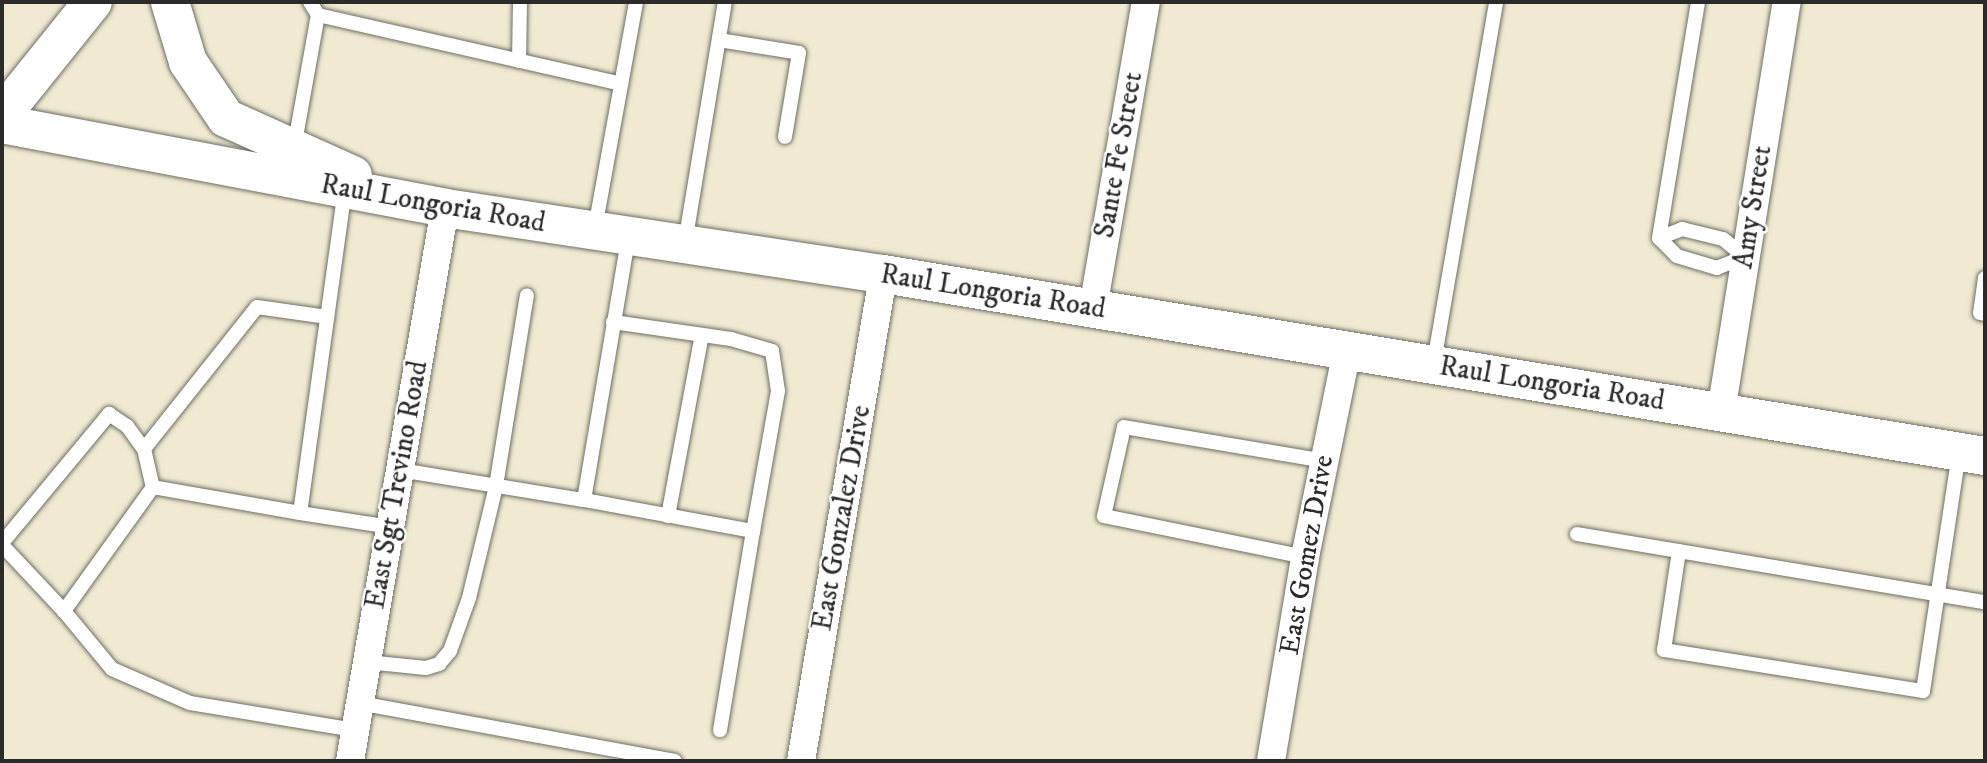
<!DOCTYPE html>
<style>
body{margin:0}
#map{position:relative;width:1987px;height:763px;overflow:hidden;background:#efead1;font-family:"IM FELL DW Pica",serif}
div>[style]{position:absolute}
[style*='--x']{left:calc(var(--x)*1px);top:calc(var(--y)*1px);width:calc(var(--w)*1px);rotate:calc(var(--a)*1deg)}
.roads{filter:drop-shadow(0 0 2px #706e65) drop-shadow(0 0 2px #706e65)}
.service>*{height:14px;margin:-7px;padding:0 7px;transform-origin:7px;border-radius:7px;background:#fff}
.minor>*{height:28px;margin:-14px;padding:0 14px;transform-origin:14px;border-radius:14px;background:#fff}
.secondary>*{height:38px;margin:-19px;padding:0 19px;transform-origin:19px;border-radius:19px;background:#fff}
span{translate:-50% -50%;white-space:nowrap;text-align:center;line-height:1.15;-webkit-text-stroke:5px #fff;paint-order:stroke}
.street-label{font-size:28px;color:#2b2b2b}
.frame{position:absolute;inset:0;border:4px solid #2b2b2b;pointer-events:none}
</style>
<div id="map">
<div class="roads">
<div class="service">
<div style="--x:310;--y:2;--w:15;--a:58"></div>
<div style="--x:719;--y:40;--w:81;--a:9.2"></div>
<div style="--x:799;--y:53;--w:85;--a:99.5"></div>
<div style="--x:519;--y:61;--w:59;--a:-89"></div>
<div style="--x:294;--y:148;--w:135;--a:-79.8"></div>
<div style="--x:318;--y:15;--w:311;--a:12.8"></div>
<div style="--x:345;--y:189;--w:327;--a:97.9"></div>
<div style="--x:300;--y:513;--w:91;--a:8.8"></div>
<div style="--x:595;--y:228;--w:230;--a:-79.7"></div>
<div style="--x:1682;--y:229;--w:42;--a:13.7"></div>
<div style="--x:1723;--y:239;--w:28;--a:39"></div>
<div style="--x:1745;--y:257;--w:30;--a:159"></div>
<div style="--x:1717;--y:268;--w:42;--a:-163.3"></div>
<div style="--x:1677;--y:256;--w:25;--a:-135"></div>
<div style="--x:1659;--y:238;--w:25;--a:-21"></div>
<div style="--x:1659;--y:238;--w:239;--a:-80.6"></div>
<div style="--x:685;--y:243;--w:244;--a:-80.6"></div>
<div style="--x:1985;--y:278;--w:35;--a:98"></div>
<div style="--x:1980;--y:313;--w:5;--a:11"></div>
<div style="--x:613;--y:322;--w:119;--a:8.2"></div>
<div style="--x:731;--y:339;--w:43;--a:16.3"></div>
<div style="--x:772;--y:351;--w:40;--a:81.5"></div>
<div style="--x:778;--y:391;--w:142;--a:100.1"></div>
<div style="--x:1434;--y:362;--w:365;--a:-80.2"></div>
<div style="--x:144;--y:449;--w:181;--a:-51.5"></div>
<div style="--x:257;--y:307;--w:71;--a:8.1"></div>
<div style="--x:400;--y:470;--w:186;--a:9.3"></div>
<div style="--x:584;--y:500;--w:265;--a:-80.4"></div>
<div style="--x:584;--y:500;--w:172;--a:10.4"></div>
<div style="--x:753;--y:531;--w:202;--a:99.4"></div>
<div style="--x:300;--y:513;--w:149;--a:-170"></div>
<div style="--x:153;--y:487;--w:153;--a:125.7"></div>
<div style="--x:64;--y:611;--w:75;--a:50.4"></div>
<div style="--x:112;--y:669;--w:85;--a:23.6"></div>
<div style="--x:190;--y:703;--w:167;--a:9.3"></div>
<div style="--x:668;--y:516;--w:184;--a:-79.4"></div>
<div style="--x:1577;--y:534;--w:414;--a:9.5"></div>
<div style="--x:2;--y:543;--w:168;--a:-50.3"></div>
<div style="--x:109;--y:414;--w:22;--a:34"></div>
<div style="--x:127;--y:426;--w:29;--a:54"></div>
<div style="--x:144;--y:449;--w:39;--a:77"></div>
<div style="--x:2;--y:545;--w:91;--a:46.8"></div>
<div style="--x:1679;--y:551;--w:100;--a:98.6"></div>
<div style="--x:1664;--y:650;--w:262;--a:9"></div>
<div style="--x:1923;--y:691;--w:241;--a:-81.4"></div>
<div style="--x:1305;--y:557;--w:205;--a:-168.5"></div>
<div style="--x:1104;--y:516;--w:91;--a:-77.3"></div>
<div style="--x:1124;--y:427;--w:203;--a:9.6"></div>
<div style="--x:367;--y:662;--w:59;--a:5.8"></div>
<div style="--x:426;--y:668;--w:14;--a:-17"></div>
<div style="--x:439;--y:664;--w:17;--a:-50"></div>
<div style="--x:450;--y:651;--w:56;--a:-70.3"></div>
<div style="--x:469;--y:598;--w:115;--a:-76.4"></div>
<div style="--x:496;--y:486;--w:193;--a:-80.8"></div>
<div style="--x:359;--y:703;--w:321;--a:10.4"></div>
</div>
<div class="minor">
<div style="--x:1093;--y:308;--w:311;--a:-80.2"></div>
<div style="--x:1721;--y:412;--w:415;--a:-80.9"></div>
<div style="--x:350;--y:761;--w:561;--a:-80.25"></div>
<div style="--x:801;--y:761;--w:494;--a:-80.4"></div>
<div style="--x:1271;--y:761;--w:207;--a:-80.5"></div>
<div style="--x:1305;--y:557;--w:211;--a:-78.5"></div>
</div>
<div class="secondary">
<div style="--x:170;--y:2;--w:63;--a:73.3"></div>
<div style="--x:188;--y:62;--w:68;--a:55.8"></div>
<div style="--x:226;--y:118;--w:139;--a:24.2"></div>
<div style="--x:2;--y:115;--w:145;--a:-51.2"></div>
<div style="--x:2;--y:124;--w:451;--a:10.7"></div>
<div style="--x:445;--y:208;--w:443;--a:8.6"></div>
<div style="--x:883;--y:274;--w:1117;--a:9.38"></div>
</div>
</div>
<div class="street-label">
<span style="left:1119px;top:155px;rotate:-80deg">Sante Fe Street</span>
<span style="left:433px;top:204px;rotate:10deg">Raul Longoria Road</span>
<span style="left:1753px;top:207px;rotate:-81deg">Amy Street</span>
<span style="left:993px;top:292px;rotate:9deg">Raul Longoria Road</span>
<span style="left:1552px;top:384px;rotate:9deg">Raul Longoria Road</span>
<span style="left:397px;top:485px;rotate:-80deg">East Sgt Trevino Road</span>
<span style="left:842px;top:518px;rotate:-80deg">East Gonzalez Drive</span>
<span style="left:1307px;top:555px;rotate:-80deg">East Gomez Drive</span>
</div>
<div class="frame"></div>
</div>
